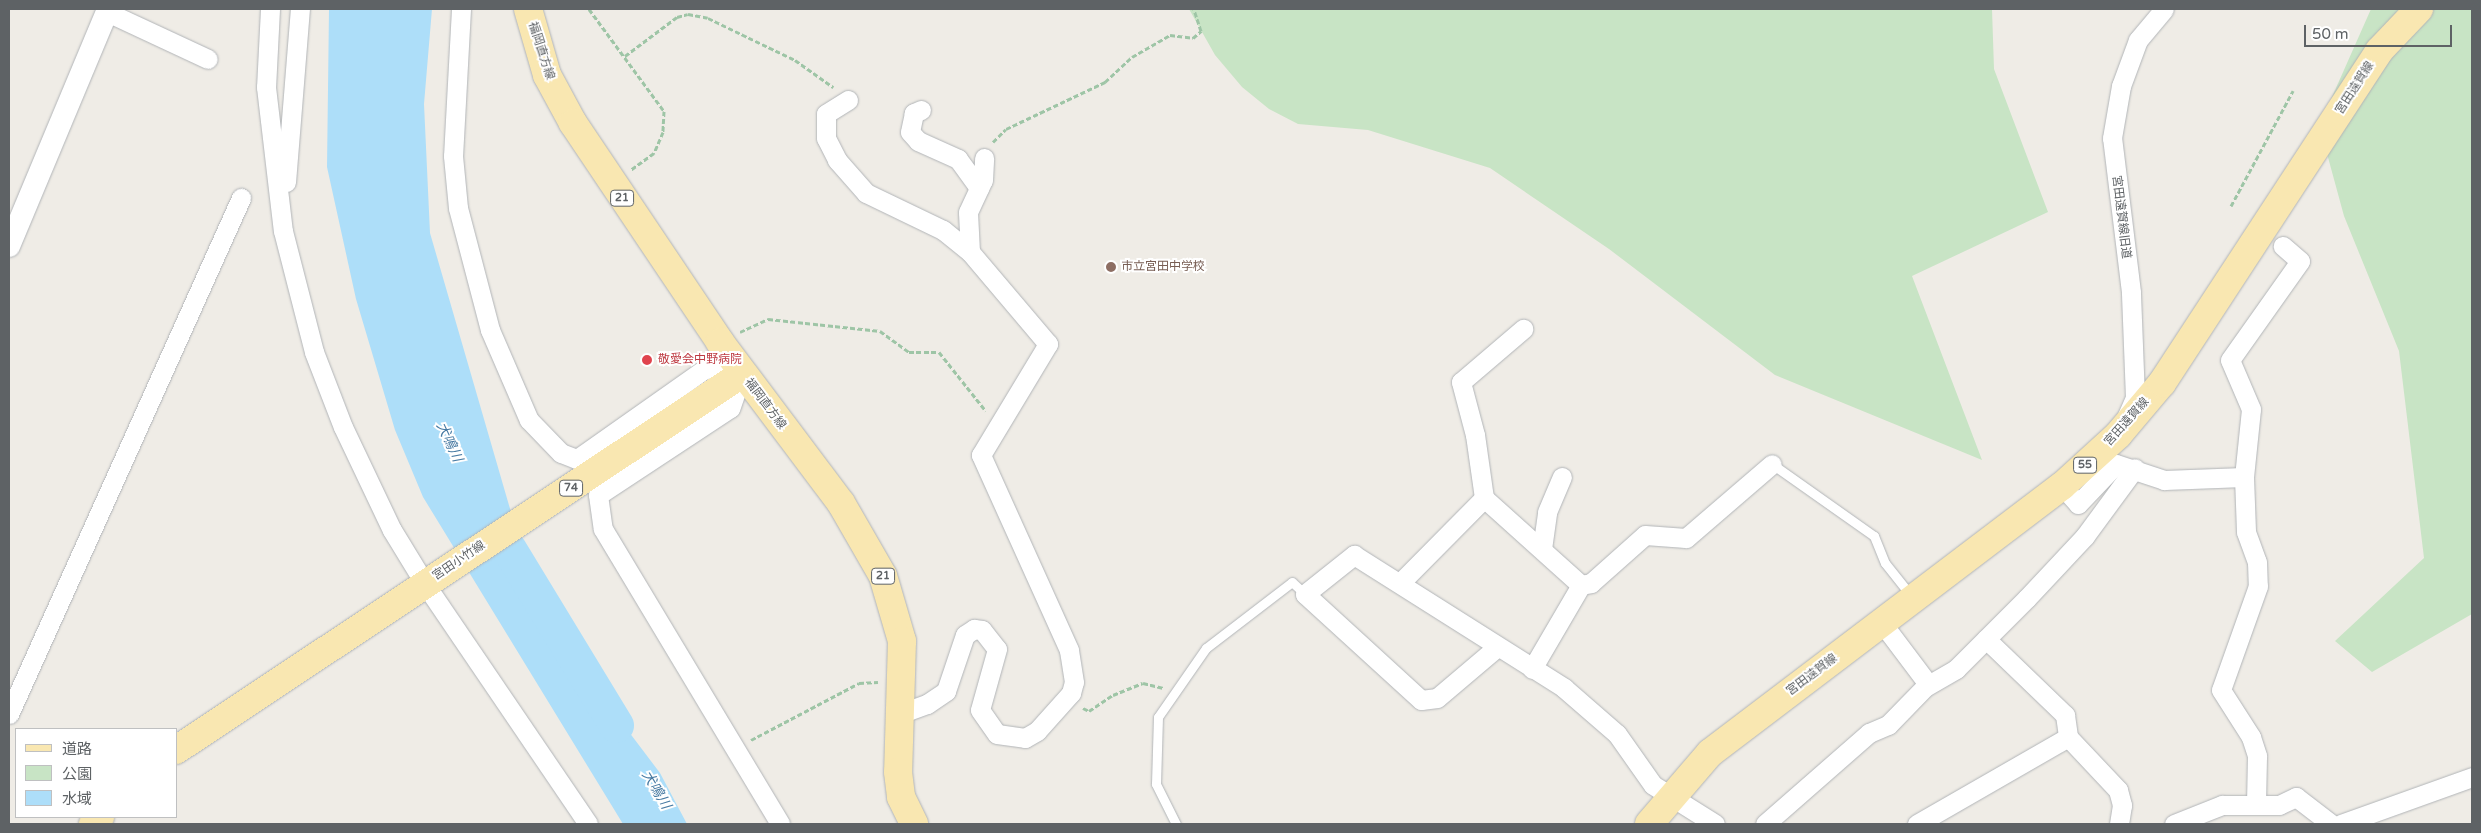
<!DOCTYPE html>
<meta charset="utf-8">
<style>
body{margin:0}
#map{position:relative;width:2481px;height:833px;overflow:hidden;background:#efece6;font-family:"Varela Round","Noto Sans JP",sans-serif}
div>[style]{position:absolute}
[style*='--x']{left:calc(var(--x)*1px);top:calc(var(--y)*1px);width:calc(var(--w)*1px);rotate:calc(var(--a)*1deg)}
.green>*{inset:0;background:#c8e4c5}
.water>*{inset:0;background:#addef9}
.river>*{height:35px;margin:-17.5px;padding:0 17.5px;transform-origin:17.5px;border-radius:17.5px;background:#addef9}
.path>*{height:3px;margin-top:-1.5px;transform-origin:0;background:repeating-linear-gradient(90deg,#9ec5a6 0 5px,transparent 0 7.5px)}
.roads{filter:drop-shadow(0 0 1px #b1b4b7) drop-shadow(0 0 1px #b1b4b7)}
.service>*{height:9px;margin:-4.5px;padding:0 4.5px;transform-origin:4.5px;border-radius:4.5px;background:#fff}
.minor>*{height:19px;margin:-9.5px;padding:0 9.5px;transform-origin:9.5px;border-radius:9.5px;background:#fff}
.tertiary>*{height:22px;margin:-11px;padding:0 11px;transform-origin:11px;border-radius:11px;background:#fff}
.primary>*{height:28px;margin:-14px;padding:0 14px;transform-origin:14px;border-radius:14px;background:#f9e7b1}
.dots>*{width:14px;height:14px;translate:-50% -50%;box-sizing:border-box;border:2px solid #fff;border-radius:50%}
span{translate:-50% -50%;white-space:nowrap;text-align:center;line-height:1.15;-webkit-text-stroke:4px #fff;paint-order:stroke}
.shield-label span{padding:1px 4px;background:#fff;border:1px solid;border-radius:4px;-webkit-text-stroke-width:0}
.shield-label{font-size:11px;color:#5e6265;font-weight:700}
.street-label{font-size:12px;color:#5e6265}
.education-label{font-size:12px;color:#785e54}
.left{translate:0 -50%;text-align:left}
.health-label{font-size:12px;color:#be3a42}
.water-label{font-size:14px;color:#477aa2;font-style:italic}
.frame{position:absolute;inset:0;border:10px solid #5e6265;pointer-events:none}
.legend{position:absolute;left:15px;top:728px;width:162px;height:90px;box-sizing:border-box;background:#fff;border:1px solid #bfc0c1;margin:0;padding:6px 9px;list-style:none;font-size:15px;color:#5e6265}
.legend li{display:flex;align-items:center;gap:10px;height:25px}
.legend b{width:25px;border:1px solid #bfc0c1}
.scale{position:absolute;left:2304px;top:25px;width:148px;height:22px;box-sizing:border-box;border:2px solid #5e6265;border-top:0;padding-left:6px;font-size:15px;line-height:18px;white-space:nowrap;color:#5e6265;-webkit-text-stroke:4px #fff;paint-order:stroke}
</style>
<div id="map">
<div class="green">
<div style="clip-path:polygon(1189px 9px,1992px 9px,1994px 69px,2048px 212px,1912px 276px,1982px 460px,1775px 375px,1609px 249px,1490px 168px,1368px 130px,1298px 124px,1269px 109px,1242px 87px,1215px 55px)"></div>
<div style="clip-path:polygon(2371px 9px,2472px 9px,2472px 614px,2372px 672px,2335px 641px,2424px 558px,2399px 351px,2344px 216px,2326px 150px,2324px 115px)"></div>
</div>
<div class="water">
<div style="clip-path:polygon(329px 9px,432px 9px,424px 104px,430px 233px,522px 550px,545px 621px,660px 773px,687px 824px,623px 824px,423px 497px,395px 430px,356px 299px,327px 167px)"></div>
</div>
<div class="river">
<div style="--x:509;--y:549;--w:206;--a:58.7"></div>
</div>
<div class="path">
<div style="--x:589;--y:9;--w:127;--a:53.7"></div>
<div style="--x:664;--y:111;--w:21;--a:93"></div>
<div style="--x:663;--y:132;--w:23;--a:113"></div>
<div style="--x:654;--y:153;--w:29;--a:144"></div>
<div style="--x:625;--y:56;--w:65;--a:-36.9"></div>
<div style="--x:677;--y:17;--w:11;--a:-15"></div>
<div style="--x:688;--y:14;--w:20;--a:11"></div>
<div style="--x:708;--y:18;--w:97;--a:25.8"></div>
<div style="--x:795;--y:60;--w:47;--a:35.4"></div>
<div style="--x:993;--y:142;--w:18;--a:-45"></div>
<div style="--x:1006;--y:129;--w:110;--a:-25.4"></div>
<div style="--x:1105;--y:82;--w:37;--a:-43"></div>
<div style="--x:1132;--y:57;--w:44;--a:-30.1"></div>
<div style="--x:1170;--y:35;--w:23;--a:7"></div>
<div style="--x:1193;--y:38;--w:11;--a:-41"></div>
<div style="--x:1201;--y:31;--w:23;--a:-108"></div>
<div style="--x:2231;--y:206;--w:131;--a:-61.7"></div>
<div style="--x:740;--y:332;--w:31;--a:-25"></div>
<div style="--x:768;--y:319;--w:113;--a:6.1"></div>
<div style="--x:880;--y:331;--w:36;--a:36"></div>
<div style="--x:909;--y:352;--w:30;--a:0"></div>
<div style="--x:939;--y:352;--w:75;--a:51.5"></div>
<div style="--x:1083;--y:708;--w:7;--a:27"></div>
<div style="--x:1089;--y:711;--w:29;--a:-34"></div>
<div style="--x:1113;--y:695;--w:32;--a:-22"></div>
<div style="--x:1143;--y:683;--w:21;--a:14"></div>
<div style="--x:751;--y:740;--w:122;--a:-27.8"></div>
<div style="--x:859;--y:683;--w:19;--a:-3"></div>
</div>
<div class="roads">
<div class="service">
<div style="--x:1772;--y:464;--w:125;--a:35.2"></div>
<div style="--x:1874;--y:536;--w:29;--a:68"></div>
<div style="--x:1885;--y:563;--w:43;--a:51.5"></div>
<div style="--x:1176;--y:824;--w:45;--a:-116.6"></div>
<div style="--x:1156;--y:784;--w:67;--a:-88.3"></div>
<div style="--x:1158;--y:717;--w:84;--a:-55.2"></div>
<div style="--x:1206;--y:648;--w:108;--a:-37.5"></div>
<div style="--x:1292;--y:582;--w:18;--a:43"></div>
</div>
<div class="minor">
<div style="--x:270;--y:9;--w:78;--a:92.9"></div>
<div style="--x:266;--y:87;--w:145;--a:83.3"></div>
<div style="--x:283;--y:231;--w:125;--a:75.6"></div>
<div style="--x:314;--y:352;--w:80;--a:68.9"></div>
<div style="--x:343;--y:427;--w:114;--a:64.6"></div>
<div style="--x:392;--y:530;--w:63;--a:58.6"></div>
<div style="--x:425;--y:584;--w:290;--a:55.8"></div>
<div style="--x:461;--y:9;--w:147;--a:93.1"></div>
<div style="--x:453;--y:156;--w:52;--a:84.5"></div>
<div style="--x:458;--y:208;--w:126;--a:75.3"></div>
<div style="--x:490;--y:330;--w:98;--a:66.6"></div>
<div style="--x:529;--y:420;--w:46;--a:45.9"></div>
<div style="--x:561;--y:453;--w:17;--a:21"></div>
<div style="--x:577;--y:459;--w:158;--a:-35.2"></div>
<div style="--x:706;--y:368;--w:36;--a:9"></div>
<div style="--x:742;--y:374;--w:36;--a:109"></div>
<div style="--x:730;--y:408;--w:158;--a:146.6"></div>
<div style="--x:598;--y:495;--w:34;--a:82"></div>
<div style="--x:603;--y:529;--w:344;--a:59"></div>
<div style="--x:107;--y:12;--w:111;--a:25"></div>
<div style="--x:848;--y:100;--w:26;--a:148"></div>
<div style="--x:826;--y:114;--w:24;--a:90"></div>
<div style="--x:826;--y:138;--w:25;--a:63"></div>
<div style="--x:837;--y:160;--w:44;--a:48.7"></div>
<div style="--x:866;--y:193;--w:85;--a:25.7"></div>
<div style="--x:943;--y:230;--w:35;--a:39"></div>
<div style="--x:921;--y:110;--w:8;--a:157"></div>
<div style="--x:914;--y:113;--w:19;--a:102"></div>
<div style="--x:910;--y:132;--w:12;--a:48"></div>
<div style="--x:918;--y:141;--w:44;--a:24.2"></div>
<div style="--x:958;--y:159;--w:36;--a:54"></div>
<div style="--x:286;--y:182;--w:174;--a:-85.4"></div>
<div style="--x:2126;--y:418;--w:22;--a:-66"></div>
<div style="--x:2135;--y:398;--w:106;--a:-92.2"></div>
<div style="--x:2131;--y:292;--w:155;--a:-97"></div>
<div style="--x:2112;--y:138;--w:53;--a:-80.2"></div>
<div style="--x:2121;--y:86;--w:49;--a:-69.7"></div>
<div style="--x:2138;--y:40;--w:40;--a:-50"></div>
<div style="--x:2244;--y:477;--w:68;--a:-84.1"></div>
<div style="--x:2251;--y:409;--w:53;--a:-113.2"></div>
<div style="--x:2230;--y:360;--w:121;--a:-54.7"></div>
<div style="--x:2300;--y:261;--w:23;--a:-139"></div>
<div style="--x:2062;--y:486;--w:24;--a:48"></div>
<div style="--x:2078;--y:504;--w:55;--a:-46.5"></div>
<div style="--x:2116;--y:464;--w:51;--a:18.4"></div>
<div style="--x:2164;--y:480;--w:80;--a:-2.1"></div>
<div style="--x:2244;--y:477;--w:55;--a:87.9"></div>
<div style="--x:2246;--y:532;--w:32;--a:70"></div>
<div style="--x:2257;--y:562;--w:24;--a:88"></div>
<div style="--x:2258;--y:586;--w:110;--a:109.6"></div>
<div style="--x:2221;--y:690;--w:56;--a:57.4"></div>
<div style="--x:2251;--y:737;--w:20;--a:72"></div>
<div style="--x:2257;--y:756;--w:46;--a:91.2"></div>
<div style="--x:1484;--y:498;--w:64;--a:-98.1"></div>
<div style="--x:1475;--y:435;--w:55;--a:-104.8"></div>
<div style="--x:1461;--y:382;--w:82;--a:-40.5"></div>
<div style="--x:1542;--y:549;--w:37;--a:-82"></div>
<div style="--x:1547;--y:512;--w:38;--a:-67"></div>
<div style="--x:1400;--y:583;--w:120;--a:-45.3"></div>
<div style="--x:1484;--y:498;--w:130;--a:41.9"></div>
<div style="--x:1581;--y:585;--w:97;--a:120.3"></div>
<div style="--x:1581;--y:585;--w:10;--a:-11"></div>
<div style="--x:1591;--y:583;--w:72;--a:-41.6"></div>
<div style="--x:1645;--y:535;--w:41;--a:4.2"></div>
<div style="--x:1686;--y:538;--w:113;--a:-40.7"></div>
<div style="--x:1986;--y:639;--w:110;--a:43.9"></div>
<div style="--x:2065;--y:715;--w:22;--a:82"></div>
<div style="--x:1496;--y:648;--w:77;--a:139.7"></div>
<div style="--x:1437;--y:698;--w:16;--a:173"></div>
<div style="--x:1421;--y:700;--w:157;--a:-137.6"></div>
<div style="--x:1305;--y:594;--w:63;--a:-38.5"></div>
<div style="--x:1354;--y:555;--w:249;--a:32.3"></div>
<div style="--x:1564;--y:688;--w:70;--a:41"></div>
<div style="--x:1617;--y:734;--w:62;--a:54.8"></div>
<div style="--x:1653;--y:785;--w:73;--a:32.2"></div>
<div style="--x:1925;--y:687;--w:36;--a:-30"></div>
<div style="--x:1956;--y:669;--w:100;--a:-45"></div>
<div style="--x:2027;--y:598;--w:85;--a:-46.9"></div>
<div style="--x:2085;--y:536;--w:84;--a:-53.7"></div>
<div style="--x:902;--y:713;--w:27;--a:-20"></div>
<div style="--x:927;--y:704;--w:23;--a:-34"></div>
<div style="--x:946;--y:691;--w:59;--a:-71.3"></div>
<div style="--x:965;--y:635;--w:11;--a:-34"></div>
<div style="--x:974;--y:629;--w:8;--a:7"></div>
<div style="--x:982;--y:630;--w:24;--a:52"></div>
<div style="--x:997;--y:649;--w:63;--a:105.6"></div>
<div style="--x:980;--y:710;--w:29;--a:55"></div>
<div style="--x:997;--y:734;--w:28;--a:8"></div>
<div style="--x:1025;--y:738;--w:14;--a:-30"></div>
<div style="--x:1037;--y:731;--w:51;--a:-48.2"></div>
<div style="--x:1071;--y:693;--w:11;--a:-75"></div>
<div style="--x:1074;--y:682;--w:32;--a:-99"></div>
<div style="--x:1069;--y:650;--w:214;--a:-114.3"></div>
<div style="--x:981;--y:455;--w:130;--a:-58.9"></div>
<div style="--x:1048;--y:344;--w:121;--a:-130.3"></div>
<div style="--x:970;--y:252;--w:40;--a:-92.9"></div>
<div style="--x:968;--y:212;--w:35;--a:-65"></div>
<div style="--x:983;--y:180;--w:22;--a:-87"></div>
<div style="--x:9;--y:714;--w:566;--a:-65.79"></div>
<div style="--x:1765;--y:824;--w:138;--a:-41.2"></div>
<div style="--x:1869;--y:733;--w:21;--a:-23"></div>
<div style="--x:1888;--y:725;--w:57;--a:-45.7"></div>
<div style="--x:1928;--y:684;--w:76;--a:-127"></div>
<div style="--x:1917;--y:824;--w:174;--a:-29.9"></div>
<div style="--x:2068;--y:737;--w:73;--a:46.7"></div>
<div style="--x:2118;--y:790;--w:16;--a:75"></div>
<div style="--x:2122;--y:805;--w:19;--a:99"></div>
<div style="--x:2174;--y:824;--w:52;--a:-21.6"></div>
<div style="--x:2222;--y:805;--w:57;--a:0"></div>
<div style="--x:2279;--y:805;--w:19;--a:-25"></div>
<div style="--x:2296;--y:797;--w:44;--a:37.6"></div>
<div style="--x:2341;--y:824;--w:139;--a:-19.7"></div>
</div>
<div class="tertiary">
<div style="--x:9;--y:246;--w:257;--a:-67.3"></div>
</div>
<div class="primary">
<div style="--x:528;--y:9;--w:69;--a:73.9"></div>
<div style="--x:547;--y:75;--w:55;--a:61.6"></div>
<div style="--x:573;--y:123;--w:264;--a:56.1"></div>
<div style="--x:720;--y:342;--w:201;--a:53.1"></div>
<div style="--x:841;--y:503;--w:84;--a:60.1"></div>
<div style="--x:883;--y:576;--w:68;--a:73.7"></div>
<div style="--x:902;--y:641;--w:131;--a:91.7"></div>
<div style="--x:898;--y:772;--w:25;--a:83"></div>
<div style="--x:901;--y:797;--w:30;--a:64"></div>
<div style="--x:176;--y:750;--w:680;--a:-33.6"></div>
<div style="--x:93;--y:824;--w:10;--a:-45"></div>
<div style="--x:1649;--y:824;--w:94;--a:-49.3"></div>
<div style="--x:1710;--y:753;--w:442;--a:-37.2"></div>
<div style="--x:2062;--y:486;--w:76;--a:-42.3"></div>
<div style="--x:2118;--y:435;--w:68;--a:-49.8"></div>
<div style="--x:2162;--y:383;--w:397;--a:-56.8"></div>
<div style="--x:2379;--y:51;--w:58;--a:-46.4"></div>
</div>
</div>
<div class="dots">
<div style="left:1111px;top:267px;background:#8d6e63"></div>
<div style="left:647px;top:360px;background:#e0444e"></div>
</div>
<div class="shield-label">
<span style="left:622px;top:198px">21</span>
<span style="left:2085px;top:465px">55</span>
<span style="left:571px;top:488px">74</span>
<span style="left:883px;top:576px">21</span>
</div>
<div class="street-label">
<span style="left:541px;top:51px;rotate:72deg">福岡直方線</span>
<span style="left:2355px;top:88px;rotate:-57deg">宮田遠賀線</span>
<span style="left:2121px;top:217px;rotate:83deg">宮田遠賀線旧道</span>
<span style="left:765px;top:404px;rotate:53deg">福岡直方線</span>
<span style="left:2127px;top:422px;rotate:-48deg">宮田遠賀線</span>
<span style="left:459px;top:561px;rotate:-34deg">宮田小竹線</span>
<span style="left:1812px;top:675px;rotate:-37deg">宮田遠賀線</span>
</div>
<div class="education-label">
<span class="left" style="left:1121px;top:267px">市立宮田中学校</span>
</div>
<div class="health-label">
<span class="left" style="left:658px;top:360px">敬愛会中野病院</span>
</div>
<div class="water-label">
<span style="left:449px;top:442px;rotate:65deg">犬鳴川</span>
<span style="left:656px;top:790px;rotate:59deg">犬鳴川</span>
</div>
<div class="frame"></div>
<ul class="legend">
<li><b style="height:6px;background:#f9e7b1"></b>道路</li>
<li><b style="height:14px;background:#c8e4c5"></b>公園</li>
<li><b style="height:14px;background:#addef9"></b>水域</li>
</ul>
<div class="scale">50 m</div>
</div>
